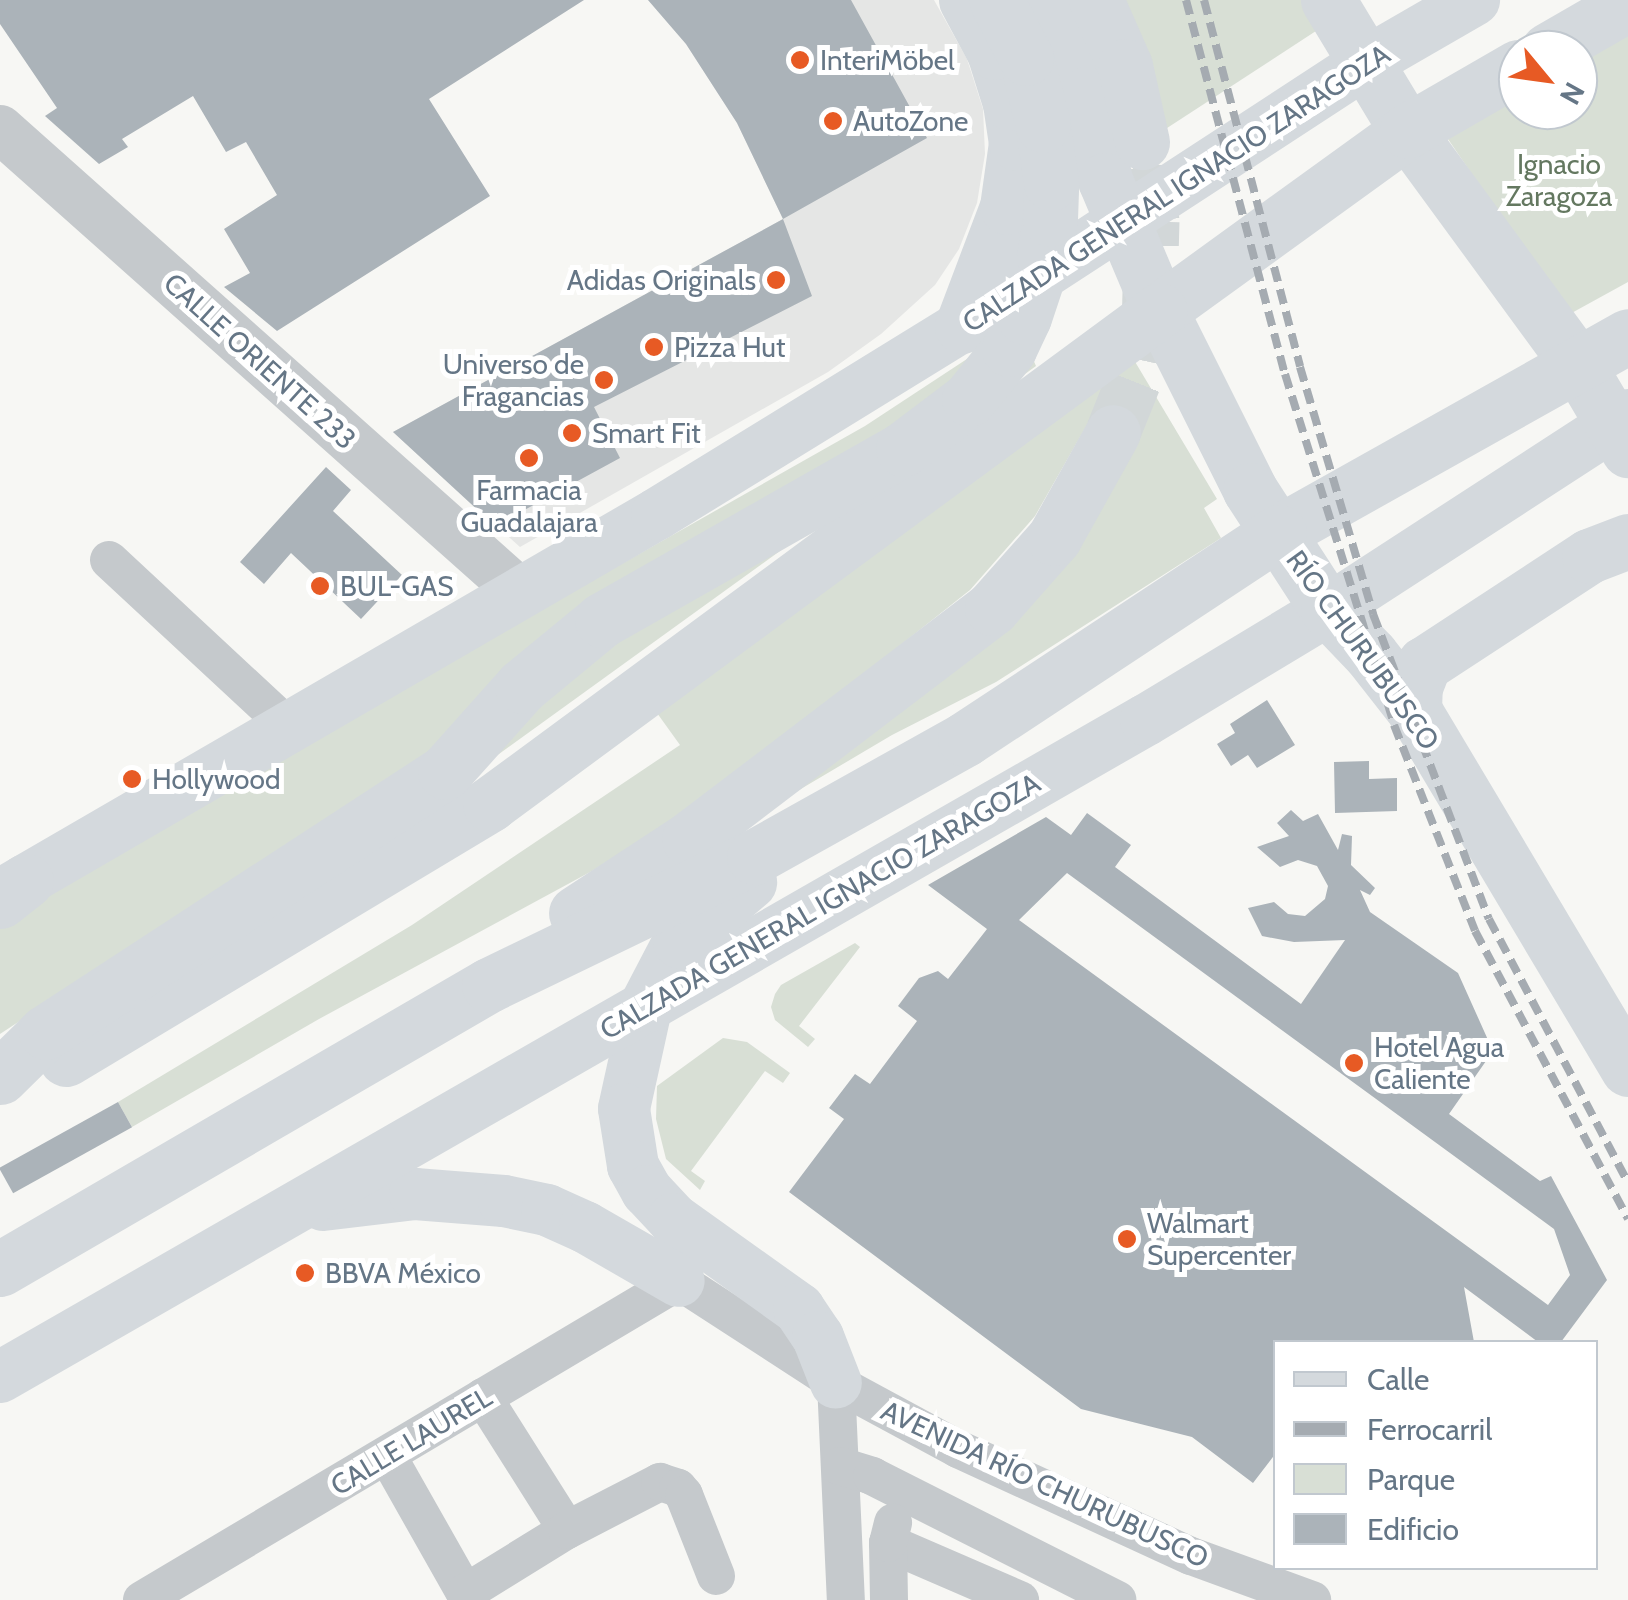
<!DOCTYPE html>
<meta charset="utf-8">
<style>
body{margin:0}
#map{position:relative;width:1628px;height:1600px;overflow:hidden;background:#f7f7f4;font-family:Cabin,sans-serif}
div>[style]{position:absolute}
[style*='--x']{left:calc(var(--x)*1px);top:calc(var(--y)*1px);width:calc(var(--w)*1px);rotate:calc(var(--a)*1deg)}
.built>*{inset:0;background:#e5e6e5}
.green>*{inset:0;background:#d8dfd5}
.building>*{inset:0;background:#abb3b9;transform-origin:0 0}
.motorway-tunnel>*{height:55px;margin-top:-27.5px;transform-origin:0;background:repeating-linear-gradient(90deg,#d2d7d8 0 55px,transparent 0 83px)}
.minor>*{height:38px;margin:-19px;padding:0 19px;transform-origin:19px;border-radius:19px;background:#c5c9cc}
.tertiary>*{height:48px;margin:-24px;padding:0 24px;transform-origin:24px;border-radius:24px;background:#c5c9cc}
.secondary>*{height:52px;margin:-26px;padding:0 26px;transform-origin:26px;border-radius:26px;background:#d4d9dd}
.primary>*{height:55px;margin:-27.5px;padding:0 27.5px;transform-origin:27.5px;border-radius:27.5px;background:#d4d9dd}
.motorway>*{height:55px;margin:-27.5px;padding:0 27.5px;transform-origin:27.5px;border-radius:27.5px;background:#d4d9dd}
.rail>*{height:8px;margin-top:-4px;transform-origin:0;background:repeating-linear-gradient(90deg,#a5abb1 0 15px,transparent 0 23px)}
.dots>*{width:28px;height:28px;translate:-50% -50%;box-sizing:border-box;border:5px solid #fff;border-radius:50%}
span{translate:-50% -50%;white-space:nowrap;text-align:center;line-height:1.15;-webkit-text-stroke:10px #fff;paint-order:stroke}
.poi-label{font-size:28px;color:#657686}
.left{translate:0 -50%;text-align:left}
.right{translate:-100% -50%;text-align:right}
.park-label{font-size:28px;color:#647860}
.street-label{font-size:28px;color:#657686}
.legend{position:absolute;left:1273px;top:1340px;width:325px;height:230px;box-sizing:border-box;background:#fff;border:2px solid #c1c8cf;margin:0;padding:12px 18px;list-style:none;font-size:30px;color:#657686}
.legend li{display:flex;align-items:center;gap:20px;height:50px}
.legend b{width:50px;border:2px solid #c1c8cf}
.north{position:absolute;left:1498px;top:30px;width:100px;height:100px;box-sizing:border-box;background:#fff;border:2px solid #c1c8cf;border-radius:50%;rotate:119deg;font-size:28px;font-weight:700;line-height:40px;text-align:center;color:#657686}
.north::after{content:'';display:block;margin:auto;width:35px;height:45px;background:#e75a24;clip-path:polygon(50% 0,100% 100%,50% 72%,0 100%)}
</style>
<div id="map">
<div class="built">
<div style="clip-path:polygon(648px 0,934px 0,967px 59px,983px 109px,985px 154px,977px 203px,959px 249px,935px 285px,881px 334px,828px 372px,520px 547px,393px 432px,783px 219px,737px 123px,686px 44px)"></div>
</div>
<div class="green">
<div style="clip-path:polygon(1123px 0,1302px 0,1319px 29px,1164px 130px)"></div>
<div style="clip-path:polygon(1628px 29px,1628px 282px,1568px 315px,1448px 139px,1518px 97px,1518px 110px,1578px 110px,1578px 60px)"></div>
<div style="clip-path:polygon(1029px 350px,1036px 366px,470px 775px,451px 738px,0 1034px,0 916px,865px 426px,973px 355px)"></div>
<div style="clip-path:polygon(1134px 360px,1217px 499px,1204px 508px,1221px 538px,996px 682px,892px 735px,794px 793px,1133px 438px,1148px 393px,1084px 430px,1035px 516px,970px 590px,711px 795px,592px 871px,319px 1019px,132px 1127px,118px 1102px,412px 925px,680px 745px,657px 713px)"></div>
<div style="clip-path:polygon(855px 943px,860px 947px,799px 1026px,815px 1039px,808px 1047px,775px 1020px,771px 1007px,775px 994px,781px 985px)"></div>
<div style="clip-path:polygon(723px 1038px,747px 1042px,790px 1073px,783px 1083px,765px 1071px,691px 1171px,705px 1181px,700px 1190px,666px 1159px,656px 1119px,657px 1086px)"></div>
</div>
<div class="building">
<div style="clip-path:polygon(0 0,584px 0,429px 99px,490px 196px,277px 331px,224px 287px,250px 273px,224px 229px,277px 195px,246px 142px,226px 152px,193px 96px,122px 139px,128px 147px,99px 164px,45px 116px,57px 108px,0 24px)"></div>
<div style="clip-path:polygon(648px 0,851px 0,927px 138px,783px 219px,737px 123px,686px 44px)"></div>
<div style="clip-path:polygon(783px 219px,812px 296px,594px 407px,620px 458px,495px 526px,393px 432px)"></div>
<div style="clip-path:polygon(326px 467px,351px 490px,333px 511px,402px 575px,361px 619px,291px 553px,264px 584px,240px 562px)"></div>
<div style="clip-path:polygon(1267px 700px,1295px 745px,1257px 768px,1248px 755px,1231px 766px,1217px 744px,1235px 733px,1230px 724px)"></div>
<div style="clip-path:polygon(1369px 761px,1369px 779px,1397px 778px,1397px 811px,1335px 813px,1334px 762px)"></div>
<div style="clip-path:polygon(evenodd,1291px 810px,1303px 821px,1318px 814px,1338px 850px,1342px 834px,1352px 836px,1351px 865px,1375px 888px,1370px 895px,1360px 890px,1370px 912px,1458px 973px,1493px 1051px,1449px 1114px,1540px 1181px,1551px 1176px,1607px 1280px,1561px 1342px,1538px 1342px,1464px 1287px,1474px 1342px,1276px 1342px,1276px 1453px,1253px 1483px,1192px 1437px,1081px 1409px,789px 1192px,844px 1119px,829px 1108px,855px 1074px,870px 1084px,917px 1021px,898px 1006px,919px 978px,938px 971px,948px 979px,987px 929px,928px 885px,1046px 817px,1071px 835px,1087px 813px,1131px 845px,1115px 867px,1301px 1004px,1345px 940px,1294px 942px,1262px 936px,1248px 908px,1274px 902px,1288px 914px,1305px 916px,1325px 899px,1328px 886px,1317px 866px,1298px 860px,1280px 867px,1257px 847px,1289px 836px,1277px 823px,1291px 810px,1067px 873px,1554px 1229px,1570px 1275px,1548px 1305px,1019px 920px,1067px 873px)"></div>
<div style="left:118px;top:1102px;width:29px;height:136px;rotate:61deg"></div>
</div>
<div class="motorway-tunnel">
<div style="--x:1113;--y:432;--w:78;--a:-68.1"></div>
<div style="--x:1142;--y:360;--w:33;--a:-78"></div>
<div style="--x:1149;--y:328;--w:107;--a:-88.4"></div>
<div style="--x:1152;--y:221;--w:80;--a:-97.2"></div>
</div>
<div class="minor">
<div style="--x:109;--y:560;--w:246;--a:42.9"></div>
<div style="--x:836;--y:1383;--w:217;--a:87.4"></div>
<div style="--x:483;--y:1397;--w:157;--a:57.7"></div>
<div style="--x:387;--y:1455;--w:167;--a:60.5"></div>
<div style="--x:840;--y:1466;--w:34;--a:17"></div>
<div style="--x:872;--y:1476;--w:275;--a:26.8"></div>
<div style="--x:888;--y:1543;--w:144;--a:23.4"></div>
<div style="--x:465;--y:1593;--w:120;--a:-31.7"></div>
<div style="--x:567;--y:1530;--w:105;--a:-27.3"></div>
<div style="--x:660;--y:1482;--w:19;--a:18"></div>
<div style="--x:678;--y:1488;--w:9;--a:49"></div>
<div style="--x:684;--y:1495;--w:87;--a:68.4"></div>
<div style="--x:142;--y:1600;--w:625;--a:-30.71"></div>
<div style="--x:679;--y:1281;--w:187;--a:33"></div>
<div style="--x:836;--y:1383;--w:139;--a:28.4"></div>
<div style="--x:958;--y:1449;--w:256;--a:24.7"></div>
<div style="--x:1191;--y:1556;--w:129;--a:20"></div>
<div style="--x:889;--y:1600;--w:57;--a:-91"></div>
<div style="--x:888;--y:1543;--w:21;--a:-76"></div>
</div>
<div class="tertiary">
<div style="--x:0;--y:129;--w:696;--a:41.68"></div>
</div>
<div class="secondary">
<div style="--x:0;--y:895;--w:759;--a:-30.11"></div>
<div style="--x:657;--y:514;--w:358;--a:-31.6"></div>
<div style="--x:962;--y:326;--w:481;--a:-33.1"></div>
<div style="--x:1365;--y:63;--w:126;--a:-30"></div>
<div style="--x:647;--y:1004;--w:107;--a:102.4"></div>
<div style="--x:624;--y:1109;--w:58;--a:81"></div>
<div style="--x:633;--y:1166;--w:29;--a:61"></div>
<div style="--x:647;--y:1191;--w:38;--a:47"></div>
<div style="--x:673;--y:1219;--w:155;--a:35.5"></div>
<div style="--x:799;--y:1309;--w:34;--a:56"></div>
<div style="--x:818;--y:1337;--w:49;--a:68.6"></div>
<div style="--x:323;--y:1205;--w:93;--a:-6.8"></div>
<div style="--x:415;--y:1194;--w:89;--a:4.5"></div>
<div style="--x:504;--y:1201;--w:44;--a:11.8"></div>
<div style="--x:547;--y:1210;--w:42;--a:24.1"></div>
<div style="--x:585;--y:1227;--w:108;--a:29.9"></div>
<div style="--x:0;--y:1377;--w:1321;--a:-29.83"></div>
<div style="--x:1146;--y:720;--w:213;--a:-31.1"></div>
<div style="--x:1328;--y:610;--w:358;--a:-33"></div>
</div>
<div class="primary">
<div style="--x:1047;--y:0;--w:102;--a:66.9"></div>
<div style="--x:1087;--y:94;--w:88;--a:78.2"></div>
<div style="--x:1105;--y:180;--w:141;--a:67.1"></div>
<div style="--x:1160;--y:310;--w:201;--a:63.4"></div>
<div style="--x:1250;--y:490;--w:143;--a:57"></div>
<div style="--x:1328;--y:610;--w:62;--a:46.3"></div>
<div style="--x:1371;--y:655;--w:70;--a:52"></div>
<div style="--x:1414;--y:710;--w:418;--a:59.2"></div>
<div style="--x:1328;--y:0;--w:153;--a:58.9"></div>
<div style="--x:1407;--y:131;--w:290;--a:53.8"></div>
<div style="--x:1578;--y:365;--w:99;--a:59.5"></div>
<div style="--x:1548;--y:50;--w:92;--a:-29.9"></div>
<div style="--x:1160;--y:310;--w:305;--a:-35.9"></div>
<div style="--x:1407;--y:131;--w:128;--a:-30"></div>
<div style="--x:962;--y:326;--w:127;--a:-69.3"></div>
<div style="--x:1007;--y:207;--w:65;--a:-82"></div>
<div style="--x:1016;--y:143;--w:40;--a:-98.5"></div>
<div style="--x:1010;--y:103;--w:53;--a:-107.4"></div>
<div style="--x:994;--y:52;--w:59;--a:-118.3"></div>
<div style="--x:1279;--y:532;--w:400;--a:-29.3"></div>
<div style="--x:1414;--y:710;--w:23;--a:-88"></div>
<div style="--x:1415;--y:687;--w:25;--a:-69"></div>
<div style="--x:1424;--y:664;--w:197;--a:-33.2"></div>
<div style="--x:1589;--y:556;--w:42;--a:-21"></div>
</div>
<div class="motorway">
<div style="--x:1096;--y:0;--w:72;--a:66.3"></div>
<div style="--x:1125;--y:66;--w:78;--a:77.4"></div>
<div style="--x:0;--y:901;--w:33;--a:-38"></div>
<div style="--x:576;--y:913;--w:135;--a:-33.2"></div>
<div style="--x:689;--y:839;--w:381;--a:-37.3"></div>
<div style="--x:992;--y:608;--w:94;--a:-48.5"></div>
<div style="--x:1054;--y:538;--w:121;--a:-60.9"></div>
<div style="--x:647;--y:1004;--w:71;--a:-62.4"></div>
<div style="--x:680;--y:941;--w:91;--a:-40.5"></div>
<div style="--x:66;--y:1059;--w:495;--a:-31"></div>
<div style="--x:490;--y:804;--w:832;--a:-36.4"></div>
<div style="--x:0;--y:1077;--w:64;--a:-44.4"></div>
<div style="--x:46;--y:1032;--w:476;--a:-33.1"></div>
<div style="--x:445;--y:772;--w:115;--a:-48.2"></div>
<div style="--x:522;--y:686;--w:104;--a:-39.5"></div>
<div style="--x:602;--y:620;--w:346;--a:-29.6"></div>
<div style="--x:903;--y:449;--w:83;--a:-37.1"></div>
<div style="--x:969;--y:399;--w:64;--a:-51.3"></div>
<div style="--x:1009;--y:349;--w:35;--a:-65"></div>
<div style="--x:1024;--y:317;--w:63;--a:-71.6"></div>
<div style="--x:1044;--y:257;--w:38;--a:-81"></div>
<div style="--x:1050;--y:219;--w:36;--a:-88"></div>
<div style="--x:1051;--y:183;--w:59;--a:-97.9"></div>
<div style="--x:1043;--y:125;--w:69;--a:-104.2"></div>
<div style="--x:1026;--y:58;--w:65;--a:-117.3"></div>
<div style="--x:0;--y:1269;--w:565;--a:-30.15"></div>
<div style="--x:489;--y:985;--w:294;--a:-25.8"></div>
<div style="--x:754;--y:857;--w:242;--a:-29.2"></div>
<div style="--x:965;--y:739;--w:376;--a:-33.4"></div>
</div>
<div class="rail">
<div style="--x:1186;--y:0;--w:387;--a:75.2"></div>
<div style="--x:1285;--y:374;--w:368;--a:72.7"></div>
<div style="--x:1394;--y:725;--w:221;--a:68.5"></div>
<div style="--x:1475;--y:931;--w:326;--a:62"></div>
<div style="--x:1204;--y:0;--w:379;--a:75.3"></div>
<div style="--x:1300;--y:367;--w:258;--a:73.5"></div>
<div style="--x:1373;--y:614;--w:326;--a:69.2"></div>
<div style="--x:1489;--y:919;--w:298;--a:62.2"></div>
</div>
<div class="dots">
<div style="left:800px;top:60px;background:#e75a24"></div>
<div style="left:833px;top:121px;background:#e75a24"></div>
<div style="left:776px;top:280px;background:#e75a24"></div>
<div style="left:654px;top:347px;background:#e75a24"></div>
<div style="left:604px;top:380px;background:#e75a24"></div>
<div style="left:572px;top:433px;background:#e75a24"></div>
<div style="left:529px;top:458px;background:#e75a24"></div>
<div style="left:320px;top:586px;background:#e75a24"></div>
<div style="left:132px;top:779px;background:#e75a24"></div>
<div style="left:1354px;top:1063px;background:#e75a24"></div>
<div style="left:1127px;top:1239px;background:#e75a24"></div>
<div style="left:305px;top:1273px;background:#e75a24"></div>
</div>
<div class="poi-label">
<span class="left" style="left:820px;top:60px">InteriMöbel</span>
<span class="left" style="left:853px;top:121px">AutoZone</span>
<span class="right" style="left:756px;top:280px">Adidas Originals</span>
<span class="left" style="left:674px;top:347px">Pizza Hut</span>
<span class="right" style="left:584px;top:380px">Universo de<br>Fragancias</span>
<span class="left" style="left:592px;top:433px">Smart Fit</span>
<span style="left:529px;top:506px">Farmacia<br>Guadalajara</span>
<span class="left" style="left:340px;top:586px">BUL-GAS</span>
<span class="left" style="left:152px;top:779px">Hollywood</span>
<span class="left" style="left:1374px;top:1063px">Hotel Agua<br>Caliente</span>
<span class="left" style="left:1147px;top:1239px">Walmart<br>Supercenter</span>
<span class="left" style="left:325px;top:1273px">BBVA México</span>
</div>
<div class="park-label">
<span style="left:1559px;top:180px">Ignacio<br>Zaragoza</span>
</div>
<div class="street-label">
<span style="left:1176px;top:188px;rotate:-33deg">CALZADA GENERAL IGNACIO ZARAGOZA</span>
<span style="left:260px;top:361px;rotate:42deg">CALLE ORIENTE 233</span>
<span style="left:1363px;top:650px;rotate:54deg">RÍO CHURUBUSCO</span>
<span style="left:820px;top:906px;rotate:-30deg">CALZADA GENERAL IGNACIO ZARAGOZA</span>
<span style="left:411px;top:1441px;rotate:-31deg">CALLE LAUREL</span>
<span style="left:1045px;top:1484px;rotate:25deg">AVENIDA RÍO CHURUBUSCO</span>
</div>
<ul class="legend">
<li><b style="height:12px;background:#d4d9dd"></b>Calle</li>
<li><b style="height:12px;background:#a5abb1"></b>Ferrocarril</li>
<li><b style="height:28px;background:#d8dfd5"></b>Parque</li>
<li><b style="height:28px;background:#abb3b9"></b>Edificio</li>
</ul>
<div class="north">N</div>
</div>
